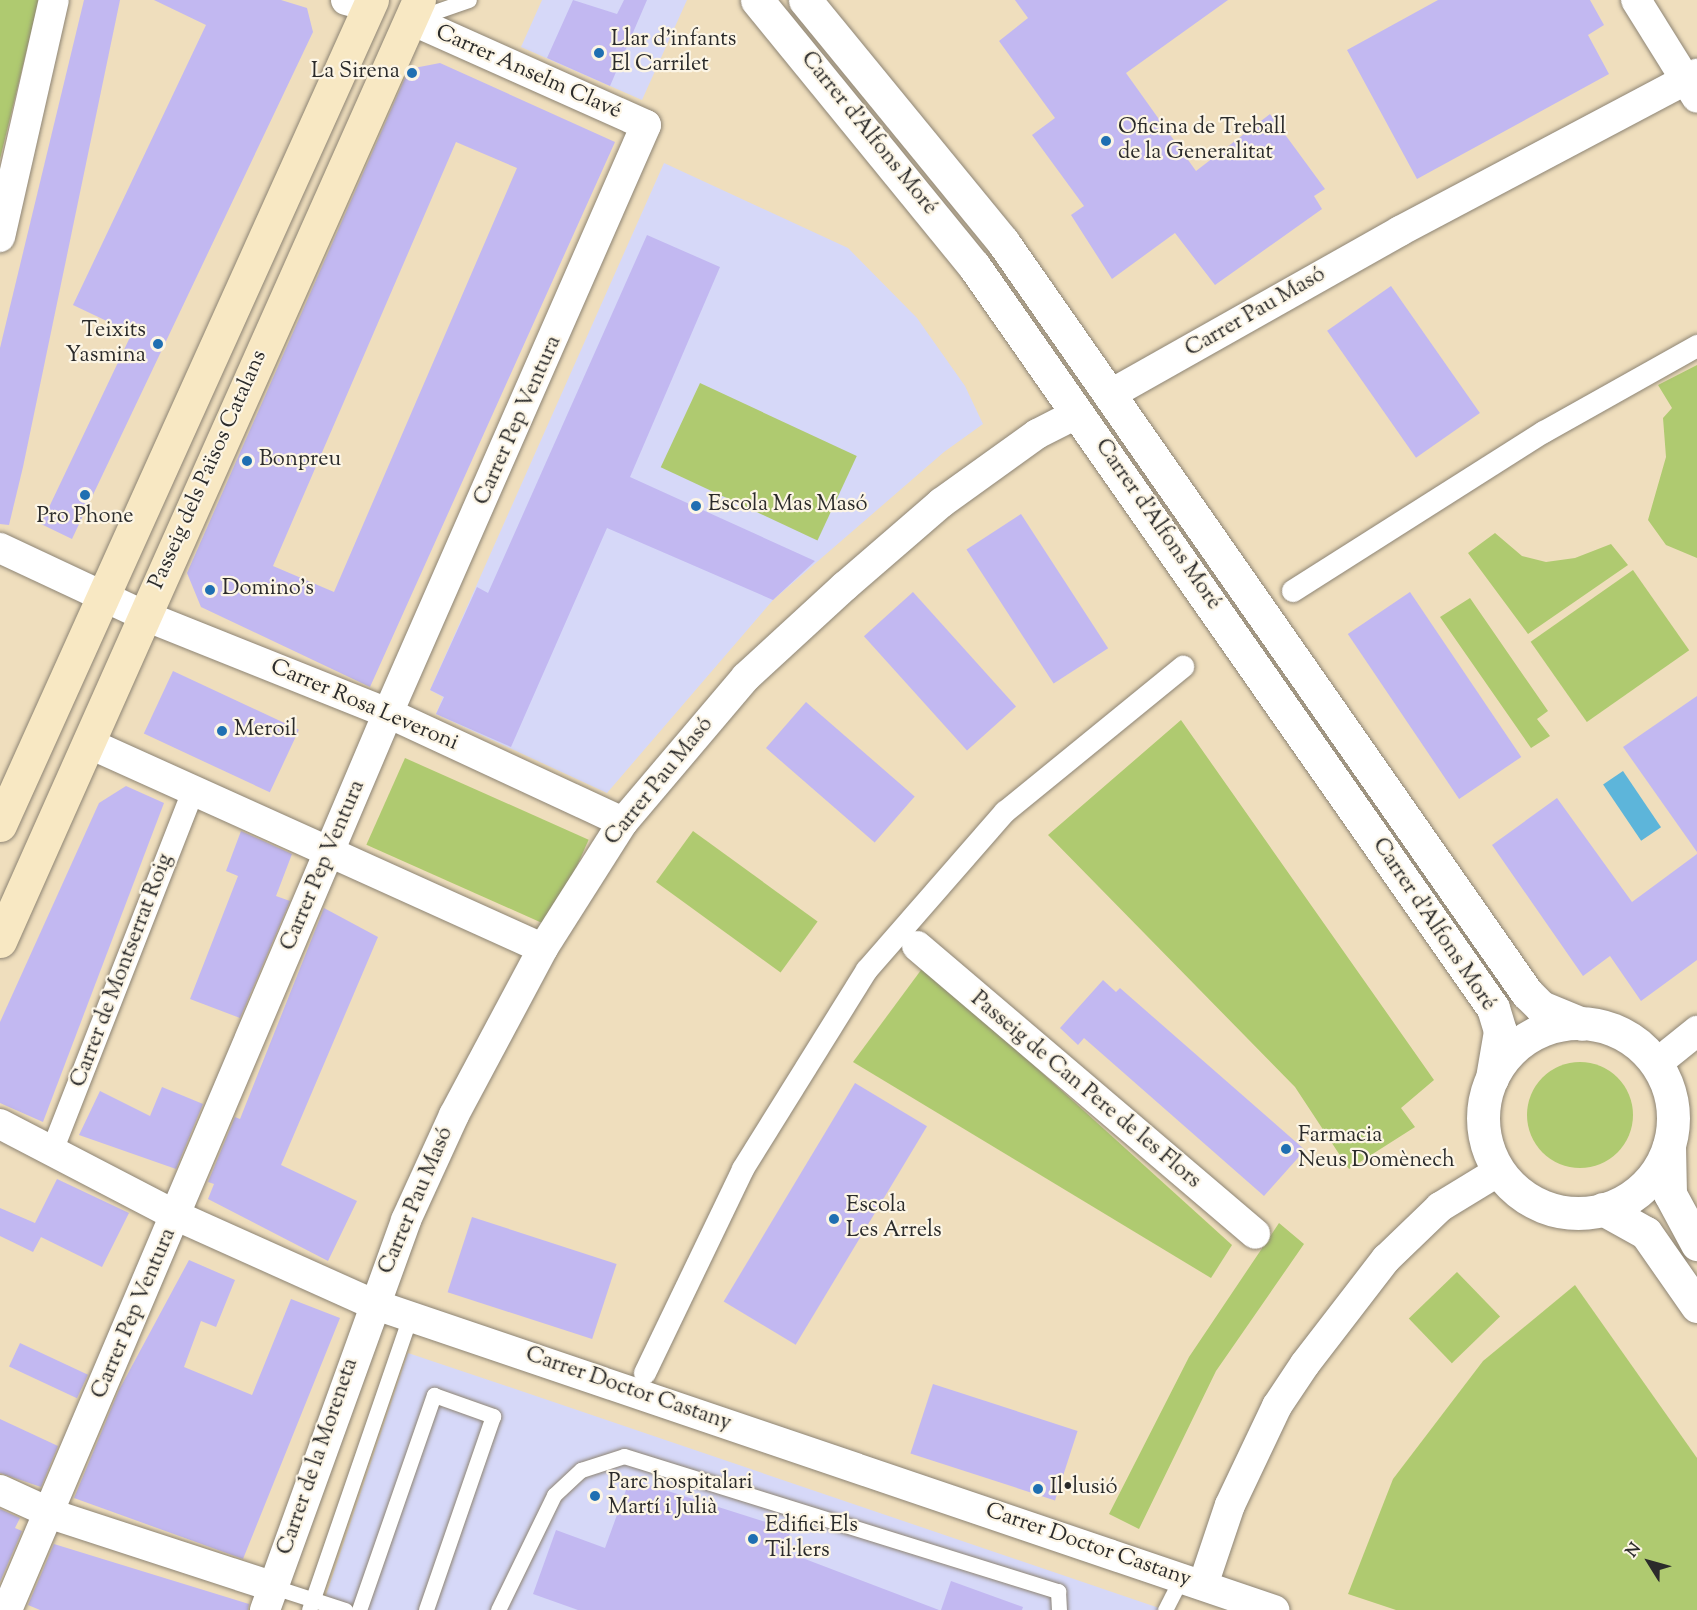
<!DOCTYPE html>
<meta charset="utf-8">
<style>
body{margin:0}
#map{position:relative;width:1697px;height:1610px;overflow:hidden;background:#efdebd;font-family:"Sorts Mill Goudy",serif}
div>[style]{position:absolute}
[style*='--x']{left:calc(var(--x)*1px);top:calc(var(--y)*1px);width:calc(var(--w)*1px);rotate:calc(var(--a)*1deg)}
.built>*{inset:0;background:#d6d8f8}
.green>*{inset:0;background:#afca70;transform-origin:0 0}
.round{border-radius:50%}
.water>*{inset:0;background:#5db5da;transform-origin:0 0}
.building>*{inset:0;background:#c2b8f1;transform-origin:0 0}
.roads{filter:drop-shadow(0 0 2px #8d8474) drop-shadow(0 0 2px #8d8474)}
.service>*{height:15px;margin:-7.5px;padding:0 7.5px;transform-origin:7.5px;border-radius:7.5px;background:#fff}
.pedestrian>*{height:22px;margin:-11px;padding:0 11px;transform-origin:11px;border-radius:11px;background:#fff}
.minor>*{height:30px;margin:-15px;padding:0 15px;transform-origin:15px;border-radius:15px;background:#fff}
.tertiary>*{height:33px;margin:-16.5px;padding:0 16.5px;transform-origin:16.5px;border-radius:16.5px;background:#fff}
.tertiary>.ring{margin:-16.5px;padding:0;box-sizing:content-box;background:none;border:33px solid #fff;border-radius:50%}
.secondary>*{height:33px;margin:-16.5px;padding:0 16.5px;transform-origin:16.5px;border-radius:16.5px;background:#f8e8c3}
.dots>*{width:16px;height:16px;translate:-50% -50%;box-sizing:border-box;border:3px solid #fcf5e5;border-radius:50%}
span{translate:-50% -50%;white-space:nowrap;text-align:center;line-height:1.15;-webkit-text-stroke:4.5px #fcf5e5;paint-order:stroke}
.poi-label{font-size:22px;color:#2b2b2b}
.left{translate:0 -50%;text-align:left}
.right{translate:-100% -50%;text-align:right}
.street-label{font-size:22px;color:#2b2b2b}
.north{position:absolute;left:1619px;top:1532px;width:60px;height:60px;-webkit-text-stroke:4px #fcf5e5;paint-order:stroke;rotate:307deg;font-size:16px;font-weight:700;line-height:24px;text-align:center;color:#2b2b2b}
.north::after{content:'';display:block;margin:auto;width:21px;height:27px;background:#2b2b2b;clip-path:polygon(50% 0,100% 100%,50% 72%,0 100%)}
</style>
<div id="map">
<div class="built">
<div style="clip-path:polygon(542px 0,687px 0,642px 100px,521px 47px)"></div>
<div style="clip-path:polygon(664px 163px,848px 248px,917px 318px,965px 386px,983px 424px,944px 452px,773px 600px,607px 793px,436px 714px,443px 697px,430px 690px)"></div>
<div style="clip-path:polygon(408px 1353px,530px 1394px,1165px 1610px,321px 1610px)"></div>
</div>
<div class="green">
<div style="clip-path:polygon(0 0,39px 0,0 159px)"></div>
<div style="clip-path:polygon(1697px 365px,1697px 558px,1666px 545px,1648px 520px,1666px 457px,1663px 418px,1672px 408px,1658px 385px)"></div>
<div style="left:700px;top:383px;width:173px;height:93px;rotate:25deg"></div>
<div style="clip-path:polygon(1495px 533px,1522px 556px,1546px 562px,1575px 558px,1611px 544px,1628px 565px,1528px 634px,1468px 553px)"></div>
<div style="left:1633px;top:570px;width:98px;height:125px;rotate:55deg"></div>
<div style="clip-path:polygon(1470px 598px,1548px 711px,1537px 719px,1550px 736px,1531px 748px,1440px 617px)"></div>
<div style="clip-path:polygon(1181px 720px,1434px 1080px,1401px 1108px,1415px 1127px,1349px 1169px,1295px 1087px,1048px 835px)"></div>
<div style="left:405px;top:758px;width:201px;height:95px;rotate:24deg"></div>
<div style="left:693px;top:831px;width:154px;height:63px;rotate:36deg"></div>
<div style="clip-path:polygon(924px 966px,1232px 1245px,1211px 1278px,853px 1062px)"></div>
<div class="round" style="left:1527px;top:1062px;width:106px;height:106px"></div>
<div style="clip-path:polygon(1279px 1223px,1304px 1244px,1216px 1371px,1139px 1529px,1109px 1514px,1189px 1357px)"></div>
<div style="left:1457px;top:1272px;width:62px;height:67px;rotate:46deg"></div>
<div style="clip-path:polygon(1575px 1285px,1697px 1458px,1697px 1610px,1396px 1610px,1348px 1594px,1393px 1479px,1483px 1361px)"></div>
</div>
<div class="water">
<div style="left:1623px;top:771px;width:68px;height:24px;rotate:56deg"></div>
</div>
<div class="building">
<div style="clip-path:polygon(84px 0,120px 0,23px 467px,9px 525px,0 524px,0 348px)"></div>
<div style="clip-path:polygon(154px 0,281px 0,307px 8px,313px 32px,72px 539px,41px 524px,132px 333px,73px 305px,206px 25px)"></div>
<div style="clip-path:polygon(573px 0,617px 14px,624px 0,647px 0,610px 86px,547px 58px)"></div>
<div style="clip-path:polygon(1015px 0,1228px 0,1126px 73px,1196px 171px,1270px 114px,1325px 189px,1314px 196px,1322px 209px,1215px 285px,1175px 233px,1112px 279px,1071px 215px,1084px 206px,1032px 135px,1055px 118px,999px 41px,1028px 18px)"></div>
<div style="clip-path:polygon(1438px 0,1590px 0,1604px 25px,1588px 35px,1609px 74px,1417px 179px,1347px 50px)"></div>
<div style="clip-path:polygon(evenodd,440px 63px,615px 142px,370px 687px,201px 607px,187px 573px,409px 69px,440px 63px,456px 142px,517px 168px,334px 592px,273px 566px,456px 142px)"></div>
<div style="clip-path:polygon(647px 235px,720px 267px,630px 477px,815px 561px,773px 600px,607px 528px,511px 747px,436px 714px,444px 697px,430px 690px,477px 587px,488px 593px)"></div>
<div style="left:1391px;top:286px;width:155px;height:78px;rotate:55deg"></div>
<div style="left:1021px;top:514px;width:160px;height:65px;rotate:57deg"></div>
<div style="left:913px;top:592px;width:154px;height:66px;rotate:48deg"></div>
<div style="left:1410px;top:592px;width:199px;height:75px;rotate:56deg"></div>
<div style="left:173px;top:671px;width:139px;height:69px;rotate:25deg"></div>
<div style="clip-path:polygon(1697px 696px,1697px 852px,1623px 747px)"></div>
<div style="left:806px;top:702px;width:144px;height:61px;rotate:41deg"></div>
<div style="clip-path:polygon(126px 786px,164px 803px,43px 1122px,0 1103px,0 1022px,99px 803px)"></div>
<div style="clip-path:polygon(1557px 798px,1632px 902px,1697px 854px,1697px 960px,1641px 1001px,1610px 956px,1583px 976px,1492px 845px)"></div>
<div style="clip-path:polygon(241px 831px,292px 854px,276px 896px,290px 901px,240px 1018px,190px 999px,238px 876px,226px 871px)"></div>
<div style="clip-path:polygon(324px 908px,378px 937px,281px 1165px,357px 1201px,328px 1261px,208px 1199px,214px 1184px,208px 1182px,235px 1117px,240px 1119px)"></div>
<div style="clip-path:polygon(1103px 980px,1116px 992px,1120px 988px,1305px 1150px,1264px 1196px,1084px 1038px,1078px 1045px,1060px 1028px)"></div>
<div style="left:855px;top:1083px;width:84px;height:255px;rotate:31deg"></div>
<div style="clip-path:polygon(162px 1087px,203px 1104px,176px 1169px,79px 1135px,100px 1091px,150px 1116px)"></div>
<div style="clip-path:polygon(57px 1179px,129px 1213px,102px 1267px,41px 1237px,33px 1252px,0 1236px,0 1208px,35px 1223px)"></div>
<div style="left:472px;top:1217px;width:152px;height:79px;rotate:18deg"></div>
<div style="clip-path:polygon(189px 1260px,235px 1280px,216px 1327px,201px 1321px,184px 1367px,252px 1395px,291px 1299px,340px 1318px,243px 1559px,74px 1498px,119px 1390px)"></div>
<div style="left:20px;top:1343px;width:75px;height:26px;rotate:25deg"></div>
<div style="left:933px;top:1384px;width:152px;height:73px;rotate:18deg"></div>
<div style="clip-path:polygon(0 1419px,58px 1446px,41px 1487px,0 1473px)"></div>
<div style="clip-path:polygon(630px 1479px,791px 1530px,784px 1551px,939px 1610px,578px 1610px,533px 1594px,556px 1530px,605px 1548px)"></div>
<div style="clip-path:polygon(0 1509px,20px 1518px,15px 1528px,22px 1531px,0 1582px)"></div>
<div style="clip-path:polygon(54px 1544px,249px 1604px,248px 1610px,40px 1610px,28px 1605px)"></div>
<div style="clip-path:polygon(951px 1581px,1023px 1607px,1022px 1610px,941px 1610px)"></div>
</div>
<div class="roads">
<div class="service">
<div style="--x:414;--y:19;--w:58;--a:-19.1"></div>
<div style="--x:274;--y:1587;--w:75;--a:17.9"></div>
<div style="--x:309;--y:1610;--w:311;--a:-71"></div>
<div style="--x:359;--y:1610;--w:228;--a:-70.8"></div>
<div style="--x:434;--y:1395;--w:63;--a:19.6"></div>
<div style="--x:493;--y:1416;--w:205;--a:109.1"></div>
<div style="--x:498;--y:1610;--w:128;--a:-64"></div>
<div style="--x:554;--y:1495;--w:37;--a:-43"></div>
<div style="--x:581;--y:1470;--w:45;--a:-18"></div>
<div style="--x:624;--y:1456;--w:455;--a:17.3"></div>
<div style="--x:1058;--y:1591;--w:19;--a:87"></div>
<div style="--x:1165;--y:1610;--w:36;--a:-63"></div>
</div>
<div class="pedestrian">
<div style="--x:1293;--y:591;--w:297;--a:-32.4"></div>
<div style="--x:1544;--y:432;--w:176;--a:-29.3"></div>
<div style="--x:52;--y:1151;--w:387;--a:-68.6"></div>
<div style="--x:645;--y:1373;--w:226;--a:-64.3"></div>
<div style="--x:743;--y:1169;--w:234;--a:-58.1"></div>
<div style="--x:867;--y:970;--w:210;--a:-48.9"></div>
<div style="--x:1005;--y:812;--w:230;--a:-39.2"></div>
</div>
<div class="minor">
<div style="--x:346;--y:0;--w:24;--a:15"></div>
<div style="--x:1636;--y:0;--w:115;--a:58.1"></div>
<div style="--x:0;--y:237;--w:243;--a:-77.2"></div>
<div style="--x:1111;--y:394;--w:332;--a:-29.4"></div>
<div style="--x:1400;--y:231;--w:336;--a:-27.9"></div>
<div style="--x:0;--y:548;--w:160;--a:25.1"></div>
<div style="--x:145;--y:616;--w:262;--a:21.8"></div>
<div style="--x:388;--y:713;--w:259;--a:24.9"></div>
<div style="--x:88;--y:743;--w:499;--a:24.3"></div>
<div style="--x:917;--y:946;--w:444;--a:40.4"></div>
<div style="--x:1656;--y:1064;--w:53;--a:-38.8"></div>
<div style="--x:0;--y:1124;--w:199;--a:27.5"></div>
<div style="--x:177;--y:1216;--w:215;--a:24.2"></div>
<div style="--x:373;--y:1304;--w:952;--a:18.76"></div>
<div style="--x:0;--y:1490;--w:63;--a:24.5"></div>
<div style="--x:57;--y:1516;--w:228;--a:18.1"></div>
<div style="--x:1203;--y:1585;--w:84;--a:-71.4"></div>
<div style="--x:1230;--y:1505;--w:110;--a:-64.6"></div>
<div style="--x:1277;--y:1406;--w:50;--a:-56.3"></div>
<div style="--x:1305;--y:1364;--w:133;--a:-52.4"></div>
<div style="--x:1386;--y:1259;--w:75;--a:-43.9"></div>
<div style="--x:1440;--y:1207;--w:69;--a:-31.4"></div>
<div style="--x:7;--y:1610;--w:975;--a:-66.99"></div>
<div style="--x:388;--y:713;--w:642;--a:-66.31"></div>
<div style="--x:646;--y:125;--w:257;--a:-155.9"></div>
<div style="--x:265;--y:1610;--w:415;--a:-70.1"></div>
<div style="--x:406;--y:1220;--w:115;--a:-65.4"></div>
<div style="--x:454;--y:1115;--w:189;--a:-61.9"></div>
<div style="--x:543;--y:948;--w:149;--a:-57.6"></div>
<div style="--x:623;--y:822;--w:190;--a:-49.7"></div>
<div style="--x:746;--y:677;--w:134;--a:-42.6"></div>
<div style="--x:845;--y:586;--w:127;--a:-40.8"></div>
<div style="--x:941;--y:503;--w:118;--a:-35.7"></div>
<div style="--x:1037;--y:434;--w:46;--a:-27.1"></div>
</div>
<div class="tertiary">
<div style="--x:757;--y:0;--w:343;--a:50.8"></div>
<div style="--x:974;--y:266;--w:905;--a:55.03"></div>
<div style="--x:1493;--y:1008;--w:24;--a:73"></div>
<div style="--x:1500;--y:1031;--w:48;--a:99.7"></div>
<div style="--x:805;--y:0;--w:313;--a:50.7"></div>
<div style="--x:1003;--y:242;--w:916;--a:55.1"></div>
<div style="--x:1527;--y:993;--w:20;--a:45"></div>
<div style="--x:1541;--y:1007;--w:44;--a:22.5"></div>
<div class="ring" style="left:1483px;top:1023px;width:157px;height:157px"></div>
<div style="--x:1669;--y:1146;--w:48;--a:88.8"></div>
<div style="--x:1670;--y:1194;--w:57;--a:61.6"></div>
<div style="--x:1603;--y:1209;--w:49;--a:29.2"></div>
<div style="--x:1646;--y:1233;--w:89;--a:55.1"></div>
</div>
<div class="secondary">
<div style="--x:0;--y:825;--w:905;--a:-65.73"></div>
<div style="--x:0;--y:941;--w:1030;--a:-66"></div>
</div>
</div>
<div class="dots">
<div style="left:599px;top:53px;background:#1f6fb2"></div>
<div style="left:412px;top:73px;background:#1f6fb2"></div>
<div style="left:1106px;top:141px;background:#1f6fb2"></div>
<div style="left:158px;top:344px;background:#1f6fb2"></div>
<div style="left:247px;top:461px;background:#1f6fb2"></div>
<div style="left:85px;top:495px;background:#1f6fb2"></div>
<div style="left:696px;top:506px;background:#1f6fb2"></div>
<div style="left:210px;top:590px;background:#1f6fb2"></div>
<div style="left:222px;top:731px;background:#1f6fb2"></div>
<div style="left:1286px;top:1149px;background:#1f6fb2"></div>
<div style="left:834px;top:1219px;background:#1f6fb2"></div>
<div style="left:1038px;top:1489px;background:#1f6fb2"></div>
<div style="left:595px;top:1496px;background:#1f6fb2"></div>
<div style="left:753px;top:1539px;background:#1f6fb2"></div>
</div>
<div class="poi-label">
<span class="left" style="left:611px;top:53px">Llar d'infants<br>El Carrilet</span>
<span class="right" style="left:400px;top:73px">La Sirena</span>
<span class="left" style="left:1118px;top:141px">Oficina de Treball<br>de la Generalitat</span>
<span class="right" style="left:146px;top:344px">Teixits<br>Yasmina</span>
<span class="left" style="left:259px;top:461px">Bonpreu</span>
<span class="left" style="left:708px;top:506px">Escola Mas Masó</span>
<span style="left:85px;top:518px">Pro Phone</span>
<span class="left" style="left:222px;top:590px">Domino's</span>
<span class="left" style="left:234px;top:731px">Meroil</span>
<span class="left" style="left:1298px;top:1149px">Farmacia<br>Neus Domènech</span>
<span class="left" style="left:846px;top:1219px">Escola<br>Les Arrels</span>
<span class="left" style="left:608px;top:1496px">Parc hospitalari<br>Martí i Julià</span>
<span class="left" style="left:1050px;top:1489px">Il•lusió</span>
<span class="left" style="left:765px;top:1539px">Edifici Els<br>Til·lers</span>
</div>
<div class="street-label">
<span style="left:528px;top:73px;rotate:24deg">Carrer Anselm Clavé</span>
<span style="left:868px;top:134px;rotate:51deg">Carrer d'Alfons Moré</span>
<span style="left:1256px;top:313px;rotate:-30deg">Carrer Pau Masó</span>
<span style="left:519px;top:421px;rotate:-66deg">Carrer Pep Ventura</span>
<span style="left:209px;top:470px;rotate:-66deg">Passeig dels Països Catalans</span>
<span style="left:1157px;top:525px;rotate:55deg">Carrer d'Alfons Moré</span>
<span style="left:364px;top:706px;rotate:23deg">Carrer Rosa Leveroni</span>
<span style="left:660px;top:782px;rotate:-51deg">Carrer Pau Masó</span>
<span style="left:324px;top:866px;rotate:-67deg">Carrer Pep Ventura</span>
<span style="left:1433px;top:925px;rotate:56deg">Carrer d'Alfons Moré</span>
<span style="left:123px;top:971px;rotate:-69deg">Carrer de Montserrat Roig</span>
<span style="left:1085px;top:1091px;rotate:40deg">Passeig de Can Pere de les Flors</span>
<span style="left:417px;top:1201px;rotate:-67deg">Carrer Pau Masó</span>
<span style="left:135px;top:1314px;rotate:-67deg">Carrer Pep Ventura</span>
<span style="left:628px;top:1390px;rotate:19deg">Carrer Doctor Castany</span>
<span style="left:319px;top:1457px;rotate:-71deg">Carrer de la Moreneta</span>
<span style="left:1088px;top:1546px;rotate:19deg">Carrer Doctor Castany</span>
</div>
<div class="north">N</div>
</div>
